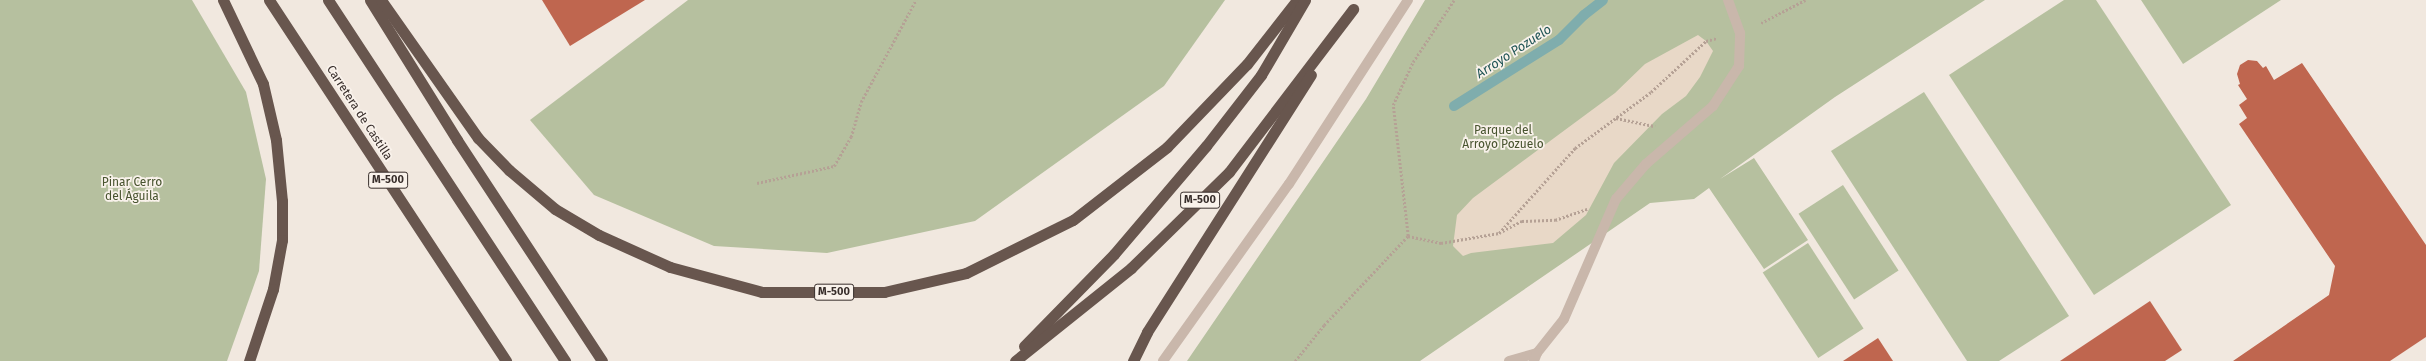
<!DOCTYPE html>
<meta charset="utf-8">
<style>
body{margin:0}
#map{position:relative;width:2426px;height:361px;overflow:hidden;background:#f1e8df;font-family:"Fira Sans",sans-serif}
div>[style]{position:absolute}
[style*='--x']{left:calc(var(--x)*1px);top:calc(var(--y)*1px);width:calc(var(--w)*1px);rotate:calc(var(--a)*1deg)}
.green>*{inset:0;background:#b6c09f;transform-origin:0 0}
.plaza>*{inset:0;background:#e8d8c7}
.stream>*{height:10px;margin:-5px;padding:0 5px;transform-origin:5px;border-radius:5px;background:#7fadad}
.building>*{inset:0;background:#bf664f}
.path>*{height:2.5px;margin-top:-1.25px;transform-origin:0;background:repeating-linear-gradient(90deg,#b5a195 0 2px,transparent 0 4px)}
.service>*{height:10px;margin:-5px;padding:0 5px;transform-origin:5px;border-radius:5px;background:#c9b7ab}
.trunk>*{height:11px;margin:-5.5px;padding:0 5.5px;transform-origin:5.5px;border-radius:5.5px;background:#68564e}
span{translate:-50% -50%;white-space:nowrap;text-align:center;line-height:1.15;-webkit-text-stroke:3.5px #f9f2eb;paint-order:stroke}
.shield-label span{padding:1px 3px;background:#f9f2eb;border:1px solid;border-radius:3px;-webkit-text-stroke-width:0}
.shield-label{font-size:11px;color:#372d2a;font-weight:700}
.street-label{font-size:12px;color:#372d2a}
.park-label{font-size:12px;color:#48542f}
.water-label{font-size:13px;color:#215556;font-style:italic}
</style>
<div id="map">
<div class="green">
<div style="clip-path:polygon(0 0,192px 0,246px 92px,266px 179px,259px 271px,227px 361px,0 361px)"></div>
<div style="clip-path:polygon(688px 0,1225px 0,1164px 86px,975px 221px,827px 253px,714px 246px,594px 195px,530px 120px)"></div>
<div style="clip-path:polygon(1425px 0,1985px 0,1835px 97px,1720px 179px,1754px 158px,1808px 240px,1764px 269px,1709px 188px,1694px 199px,1650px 203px,1420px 361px,1187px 361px,1366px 99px)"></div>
<div style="clip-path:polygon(2064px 0,2096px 0,2231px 205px,2094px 295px,1949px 75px)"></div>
<div style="clip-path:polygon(2141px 0,2281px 0,2183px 64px)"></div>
<div style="clip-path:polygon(1924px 92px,2069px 316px,1999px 361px,1967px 361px,1831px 151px)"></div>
<div style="left:1843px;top:185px;width:102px;height:53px;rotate:57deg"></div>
<div style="left:1808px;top:243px;width:102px;height:54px;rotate:57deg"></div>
</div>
<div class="plaza">
<div style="clip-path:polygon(1698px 35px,1706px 41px,1713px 51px,1700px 77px,1686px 96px,1662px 114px,1614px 163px,1586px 215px,1553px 243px,1471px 253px,1463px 256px,1453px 246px,1457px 215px,1473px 198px,1615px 93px,1645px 64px)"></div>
</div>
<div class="stream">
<div style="--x:1454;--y:106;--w:124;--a:-32.2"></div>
<div style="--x:1559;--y:40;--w:35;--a:-45"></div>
<div style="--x:1584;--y:15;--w:24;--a:-38"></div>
</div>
<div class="building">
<div style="clip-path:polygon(542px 0,645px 0,570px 46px)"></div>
<div style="clip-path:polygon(2248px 60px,2257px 61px,2263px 68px,2266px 66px,2274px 80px,2302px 63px,2426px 245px,2426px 337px,2390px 361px,2233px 361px,2329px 295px,2335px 266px,2239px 124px,2247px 118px,2239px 105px,2247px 99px,2238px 85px,2240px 84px,2237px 74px,2240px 65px)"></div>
<div style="clip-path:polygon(2150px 301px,2182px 350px,2165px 361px,2060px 361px)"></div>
<div style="clip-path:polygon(1878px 338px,1893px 361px,1843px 361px)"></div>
</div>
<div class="path">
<div style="--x:1761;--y:23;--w:50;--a:-27.6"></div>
<div style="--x:1616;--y:118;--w:40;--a:12"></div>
<div style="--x:757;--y:183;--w:79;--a:-12.4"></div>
<div style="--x:834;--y:166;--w:34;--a:-60"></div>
<div style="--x:851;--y:137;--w:36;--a:-74"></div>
<div style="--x:861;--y:102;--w:116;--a:-61.7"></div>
<div style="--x:1499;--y:233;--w:114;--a:-48.2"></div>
<div style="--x:1575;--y:148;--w:94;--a:-36.4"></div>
<div style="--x:1651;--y:92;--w:75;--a:-42.8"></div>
<div style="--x:1706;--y:41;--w:11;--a:-15"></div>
<div style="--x:1408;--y:236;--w:132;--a:-96.5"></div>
<div style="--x:1393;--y:105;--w:47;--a:-65.1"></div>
<div style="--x:1413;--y:62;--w:74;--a:-56.5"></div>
<div style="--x:1295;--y:361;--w:46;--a:-51.1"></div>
<div style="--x:1324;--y:325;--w:122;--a:-46.7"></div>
<div style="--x:1408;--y:236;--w:34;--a:12"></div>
<div style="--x:1441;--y:243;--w:59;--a:-9.8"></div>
<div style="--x:1499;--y:233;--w:26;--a:-28"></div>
<div style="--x:1522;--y:221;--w:33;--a:-2"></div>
<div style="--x:1555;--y:220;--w:34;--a:-19"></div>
</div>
<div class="service">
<div style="--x:1537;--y:353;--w:43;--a:-51.5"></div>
<div style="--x:1564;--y:319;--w:131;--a:-66.6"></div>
<div style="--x:1616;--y:199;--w:46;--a:-49.4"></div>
<div style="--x:1646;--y:164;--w:89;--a:-40.9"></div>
<div style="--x:1713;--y:106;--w:48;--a:-57"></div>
<div style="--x:1739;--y:66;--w:33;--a:-88"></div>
<div style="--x:1740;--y:33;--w:35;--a:-110"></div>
<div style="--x:1163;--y:361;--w:217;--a:-54.6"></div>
<div style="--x:1289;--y:184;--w:219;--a:-57.1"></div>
<div style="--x:1509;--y:361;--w:29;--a:-16"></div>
<div style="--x:1537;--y:353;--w:9;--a:111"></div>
</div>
<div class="trunk">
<div style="--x:223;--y:0;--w:93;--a:64.5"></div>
<div style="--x:263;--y:84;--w:57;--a:76.9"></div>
<div style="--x:276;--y:140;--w:61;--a:84.4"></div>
<div style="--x:282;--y:201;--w:39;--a:90"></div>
<div style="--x:282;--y:240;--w:50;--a:100.4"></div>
<div style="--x:273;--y:289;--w:76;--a:108.4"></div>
<div style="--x:269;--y:0;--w:432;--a:56.7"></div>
<div style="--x:328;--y:0;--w:432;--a:56.7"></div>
<div style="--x:370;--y:0;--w:165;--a:58.1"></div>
<div style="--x:457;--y:140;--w:264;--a:56.7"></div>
<div style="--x:381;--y:0;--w:169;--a:54.9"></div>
<div style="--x:478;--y:138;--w:45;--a:45.9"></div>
<div style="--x:509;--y:170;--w:60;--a:40.3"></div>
<div style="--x:555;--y:209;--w:51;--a:30.6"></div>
<div style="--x:599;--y:235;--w:78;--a:24.3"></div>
<div style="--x:670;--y:267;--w:95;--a:15.2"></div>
<div style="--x:762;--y:292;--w:122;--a:0"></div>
<div style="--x:884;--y:292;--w:84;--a:-13"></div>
<div style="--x:966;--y:273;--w:119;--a:-26.4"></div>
<div style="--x:1073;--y:220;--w:119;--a:-37.8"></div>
<div style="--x:1167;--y:147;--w:115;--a:-46.1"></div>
<div style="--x:1247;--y:64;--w:81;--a:-52"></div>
<div style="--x:1024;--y:346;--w:129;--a:-45.6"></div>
<div style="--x:1114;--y:254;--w:142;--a:-49.6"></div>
<div style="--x:1206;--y:146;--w:90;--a:-52.2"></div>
<div style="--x:1261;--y:75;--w:87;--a:-59.6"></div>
<div style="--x:1015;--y:361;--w:149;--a:-38.7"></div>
<div style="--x:1131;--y:268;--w:137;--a:-44.4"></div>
<div style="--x:1229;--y:172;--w:205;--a:-52.7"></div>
<div style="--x:1133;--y:361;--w:32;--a:-64"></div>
<div style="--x:1147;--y:332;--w:305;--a:-57.5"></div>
</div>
<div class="shield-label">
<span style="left:388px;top:180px">M-500</span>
<span style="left:1200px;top:200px">M-500</span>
<span style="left:834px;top:292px">M-500</span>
</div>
<div class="street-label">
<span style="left:359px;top:113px;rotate:57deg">Carretera de Castilla</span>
</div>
<div class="park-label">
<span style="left:1503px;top:138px">Parque del<br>Arroyo Pozuelo</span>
<span style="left:132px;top:190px">Pinar Cerro<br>del Águila</span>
</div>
<div class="water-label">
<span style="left:1514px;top:52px;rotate:-33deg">Arroyo Pozuelo</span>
</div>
</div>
